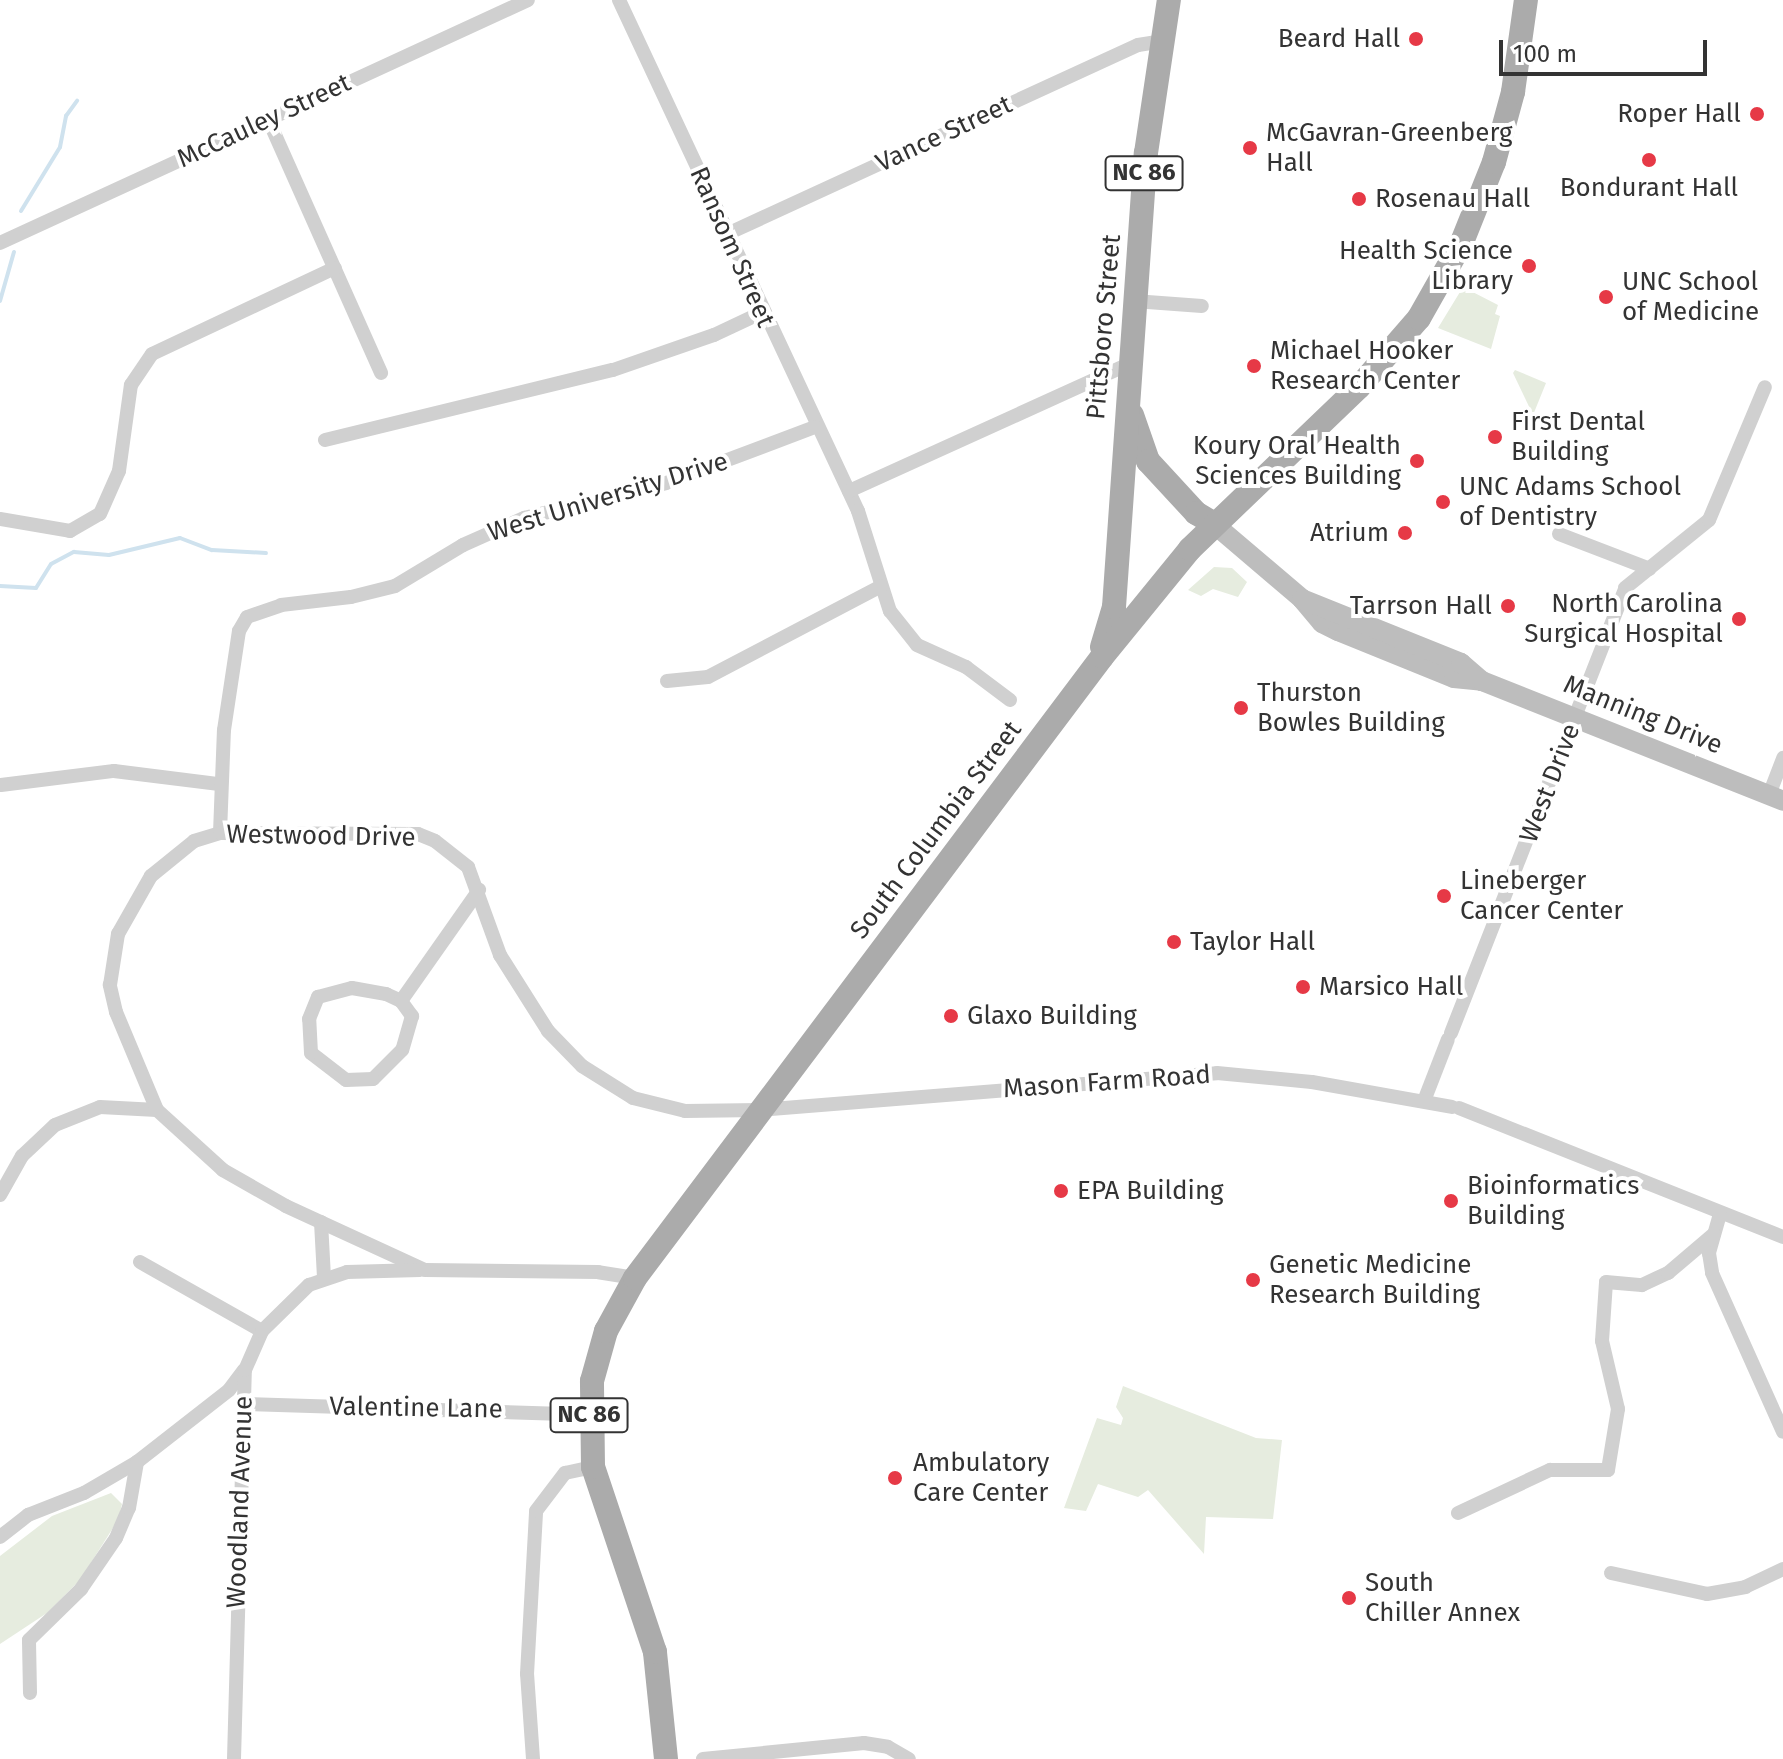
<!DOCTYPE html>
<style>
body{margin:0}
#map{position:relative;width:1783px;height:1759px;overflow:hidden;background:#fff;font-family:"Fira Sans",sans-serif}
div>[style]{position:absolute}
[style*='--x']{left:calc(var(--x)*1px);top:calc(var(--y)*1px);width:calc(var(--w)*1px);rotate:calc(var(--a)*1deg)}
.green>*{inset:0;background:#e6ecdf}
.stream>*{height:4px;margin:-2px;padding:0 2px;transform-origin:2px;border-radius:2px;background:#cfe2ee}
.street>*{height:14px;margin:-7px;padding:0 7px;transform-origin:7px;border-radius:7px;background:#d0d0d0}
.secondary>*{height:20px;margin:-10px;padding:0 10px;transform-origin:10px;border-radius:10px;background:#bdbdbd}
.primary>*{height:24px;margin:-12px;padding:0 12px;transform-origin:12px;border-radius:12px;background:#ababab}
.dots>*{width:22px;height:22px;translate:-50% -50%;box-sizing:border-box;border:4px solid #fff;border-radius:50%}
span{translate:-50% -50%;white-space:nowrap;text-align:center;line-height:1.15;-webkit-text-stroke:8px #fff;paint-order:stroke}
.shield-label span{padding:2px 6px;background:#fff;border:2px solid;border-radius:6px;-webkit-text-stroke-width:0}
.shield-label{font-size:24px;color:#333;font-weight:700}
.poi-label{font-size:26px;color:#333}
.right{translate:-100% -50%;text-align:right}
.left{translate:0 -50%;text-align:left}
.street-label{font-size:26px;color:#333}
.scale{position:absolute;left:1499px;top:40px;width:208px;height:36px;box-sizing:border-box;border:4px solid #333;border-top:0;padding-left:10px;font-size:24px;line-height:28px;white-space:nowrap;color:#333;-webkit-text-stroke:6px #fff;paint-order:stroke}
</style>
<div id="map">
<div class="green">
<div style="clip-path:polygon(1463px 287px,1498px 305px,1495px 314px,1500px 316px,1491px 349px,1438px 328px)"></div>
<div style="clip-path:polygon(1515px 370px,1546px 383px,1533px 415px,1513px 373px)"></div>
<div style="clip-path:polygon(1214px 567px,1232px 568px,1247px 582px,1238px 597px,1213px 589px,1201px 596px,1188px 590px)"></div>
<div style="clip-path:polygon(1123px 1386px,1256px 1438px,1282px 1440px,1273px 1519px,1206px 1517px,1204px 1554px,1148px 1490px,1138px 1497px,1098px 1484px,1086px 1511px,1064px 1508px,1097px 1418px,1121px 1425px,1123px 1418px,1116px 1407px)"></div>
<div style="clip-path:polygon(111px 1493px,122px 1504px,118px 1520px,80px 1580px,47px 1613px,0 1644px,0 1556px,52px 1516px)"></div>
</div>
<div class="stream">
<div style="--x:21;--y:211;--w:75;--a:-58.6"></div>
<div style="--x:60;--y:147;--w:32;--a:-79"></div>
<div style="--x:66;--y:116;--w:19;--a:-54"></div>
<div style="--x:0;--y:301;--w:51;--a:-74.1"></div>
<div style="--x:0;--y:586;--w:36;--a:3"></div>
<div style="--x:36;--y:588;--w:28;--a:-58"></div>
<div style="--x:51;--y:564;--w:26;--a:-28"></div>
<div style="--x:74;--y:552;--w:35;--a:5"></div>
<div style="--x:109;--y:555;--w:73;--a:-13.5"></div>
<div style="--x:180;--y:538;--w:34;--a:21"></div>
<div style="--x:212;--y:550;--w:54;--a:3.2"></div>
</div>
<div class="street">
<div style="--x:619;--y:0;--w:564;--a:64.93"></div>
<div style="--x:858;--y:511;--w:105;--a:72.3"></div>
<div style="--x:890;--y:611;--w:43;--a:51.5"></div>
<div style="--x:917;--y:645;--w:54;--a:24.2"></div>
<div style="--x:966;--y:667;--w:55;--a:36.9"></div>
<div style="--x:268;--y:119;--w:278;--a:66"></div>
<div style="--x:727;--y:234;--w:452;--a:-24.7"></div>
<div style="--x:1138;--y:45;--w:24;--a:-9"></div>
<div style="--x:0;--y:243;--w:581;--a:-24.71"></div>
<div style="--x:1134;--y:301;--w:68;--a:4.2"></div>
<div style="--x:325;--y:440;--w:296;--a:-13.7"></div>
<div style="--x:613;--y:370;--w:107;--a:-19.1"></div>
<div style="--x:714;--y:335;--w:52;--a:-25.1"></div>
<div style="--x:849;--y:491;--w:310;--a:-24.4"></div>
<div style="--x:0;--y:519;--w:71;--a:9.7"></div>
<div style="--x:70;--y:531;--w:34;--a:-30"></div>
<div style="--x:100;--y:514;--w:47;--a:-66.2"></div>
<div style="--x:119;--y:471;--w:87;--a:-82.1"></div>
<div style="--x:131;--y:385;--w:37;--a:-56"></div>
<div style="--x:152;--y:354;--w:202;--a:-25.2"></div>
<div style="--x:1559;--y:534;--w:97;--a:21"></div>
<div style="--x:667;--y:681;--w:41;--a:-5.6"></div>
<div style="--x:708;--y:677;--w:195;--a:-27.7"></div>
<div style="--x:1;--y:785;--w:114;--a:-7.1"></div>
<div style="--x:114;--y:771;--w:106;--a:7.1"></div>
<div style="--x:1769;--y:795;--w:40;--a:-69"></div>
<div style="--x:220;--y:833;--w:103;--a:-87.8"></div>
<div style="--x:224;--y:730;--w:100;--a:-81.4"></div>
<div style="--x:239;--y:631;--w:16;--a:-60"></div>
<div style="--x:247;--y:617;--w:36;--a:-19"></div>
<div style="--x:281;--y:605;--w:70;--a:-6.5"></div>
<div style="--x:351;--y:597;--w:45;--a:-14"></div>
<div style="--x:395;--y:586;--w:79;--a:-31.1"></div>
<div style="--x:463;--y:545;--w:67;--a:-23.9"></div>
<div style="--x:524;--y:518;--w:146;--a:-13.8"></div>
<div style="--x:666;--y:483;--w:159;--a:-20.6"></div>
<div style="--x:352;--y:988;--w:35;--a:10"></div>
<div style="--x:386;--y:994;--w:17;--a:25"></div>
<div style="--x:401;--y:1001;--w:19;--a:54"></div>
<div style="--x:412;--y:1016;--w:35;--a:106"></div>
<div style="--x:402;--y:1050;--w:41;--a:135"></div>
<div style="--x:373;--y:1079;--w:27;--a:178"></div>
<div style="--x:346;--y:1080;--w:44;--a:-142.4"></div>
<div style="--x:311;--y:1053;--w:34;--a:-93"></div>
<div style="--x:309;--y:1019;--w:24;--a:-68"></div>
<div style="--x:318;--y:997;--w:35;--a:-15"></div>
<div style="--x:401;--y:1001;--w:136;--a:-54.9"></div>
<div style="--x:1451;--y:1033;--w:478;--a:-68.6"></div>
<div style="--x:1625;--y:588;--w:108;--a:-39"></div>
<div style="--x:1709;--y:520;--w:144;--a:-67.2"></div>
<div style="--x:1424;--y:1101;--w:66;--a:-68.8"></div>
<div style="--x:1459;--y:1108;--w:349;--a:21.7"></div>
<div style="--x:0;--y:1195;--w:45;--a:-60.6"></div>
<div style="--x:22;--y:1156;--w:45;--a:-43.2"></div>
<div style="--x:55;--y:1125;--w:48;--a:-21.8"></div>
<div style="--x:100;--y:1107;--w:57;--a:3"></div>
<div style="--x:1720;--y:1214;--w:41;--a:105.8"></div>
<div style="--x:1709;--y:1253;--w:20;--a:81"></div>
<div style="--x:1712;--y:1273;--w:174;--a:65.9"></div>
<div style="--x:321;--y:1222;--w:56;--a:86.9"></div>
<div style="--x:140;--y:1262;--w:140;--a:29.5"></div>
<div style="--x:635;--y:1278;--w:37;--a:-171"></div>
<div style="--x:598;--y:1272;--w:173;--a:-179.3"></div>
<div style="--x:425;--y:1270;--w:153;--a:-155.3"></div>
<div style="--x:286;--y:1206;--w:73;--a:-150.3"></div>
<div style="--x:223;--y:1170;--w:89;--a:-137.7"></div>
<div style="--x:157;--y:1110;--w:106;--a:-112.7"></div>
<div style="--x:116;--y:1012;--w:28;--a:-103"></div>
<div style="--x:110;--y:985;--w:52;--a:-81.1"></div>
<div style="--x:118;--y:934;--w:67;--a:-60.4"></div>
<div style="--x:151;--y:876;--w:55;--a:-39.1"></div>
<div style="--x:194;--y:841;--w:27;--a:-17"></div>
<div style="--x:220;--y:833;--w:198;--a:0.3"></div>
<div style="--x:418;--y:834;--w:18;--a:22"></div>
<div style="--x:435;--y:841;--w:42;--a:38.2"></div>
<div style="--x:468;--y:867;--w:94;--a:70"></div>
<div style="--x:500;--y:955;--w:90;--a:57.7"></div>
<div style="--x:548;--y:1031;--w:49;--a:45.8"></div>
<div style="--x:582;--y:1066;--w:60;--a:32.1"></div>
<div style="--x:633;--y:1098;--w:54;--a:14"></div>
<div style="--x:685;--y:1111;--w:75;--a:-0.8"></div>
<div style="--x:760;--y:1110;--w:458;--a:-4.6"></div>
<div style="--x:1217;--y:1073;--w:95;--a:5.4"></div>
<div style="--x:1312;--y:1082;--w:142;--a:10.1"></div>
<div style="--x:244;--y:1404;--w:345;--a:1.8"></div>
<div style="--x:1458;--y:1513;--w:102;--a:-25.1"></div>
<div style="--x:1550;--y:1470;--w:58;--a:0"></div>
<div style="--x:1608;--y:1470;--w:62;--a:-80.7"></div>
<div style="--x:1618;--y:1409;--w:70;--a:-103.2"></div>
<div style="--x:1602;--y:1341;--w:59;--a:-86.1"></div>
<div style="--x:1606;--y:1282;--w:36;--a:5"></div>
<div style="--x:1642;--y:1285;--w:29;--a:-25"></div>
<div style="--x:1668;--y:1273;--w:60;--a:-40.3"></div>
<div style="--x:0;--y:1537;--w:36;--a:-38"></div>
<div style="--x:28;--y:1515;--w:60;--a:-21.4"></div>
<div style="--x:84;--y:1493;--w:61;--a:-30.3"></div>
<div style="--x:137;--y:1462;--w:117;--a:-38"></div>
<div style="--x:229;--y:1390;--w:25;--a:-53"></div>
<div style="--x:1611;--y:1573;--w:98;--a:12.3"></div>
<div style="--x:1707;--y:1594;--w:39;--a:-10"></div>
<div style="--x:1745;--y:1587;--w:42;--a:-25.3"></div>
<div style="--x:30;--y:1693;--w:53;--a:-91.1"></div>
<div style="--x:29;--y:1640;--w:73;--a:-44.4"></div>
<div style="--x:81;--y:1589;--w:62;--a:-55.5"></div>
<div style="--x:116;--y:1538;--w:33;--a:-67"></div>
<div style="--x:129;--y:1508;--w:47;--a:-80.1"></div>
<div style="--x:234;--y:1759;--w:389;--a:-88.4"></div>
<div style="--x:245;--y:1370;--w:43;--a:-66.4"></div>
<div style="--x:262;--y:1331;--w:66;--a:-44.4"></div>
<div style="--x:309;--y:1285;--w:40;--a:-18.9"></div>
<div style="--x:347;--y:1272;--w:73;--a:-1.6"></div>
<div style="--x:533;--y:1759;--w:85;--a:-94"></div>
<div style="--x:527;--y:1674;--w:163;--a:-86.8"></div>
<div style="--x:536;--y:1511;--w:48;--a:-52.7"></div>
<div style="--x:565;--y:1473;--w:29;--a:-12"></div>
<div style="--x:703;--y:1759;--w:162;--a:-5.7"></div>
<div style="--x:864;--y:1743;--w:24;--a:9"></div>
<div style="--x:888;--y:1747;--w:24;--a:30"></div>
</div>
<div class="secondary">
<div style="--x:1214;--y:524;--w:116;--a:40.4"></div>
<div style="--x:1302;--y:599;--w:31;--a:50"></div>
<div style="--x:1322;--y:623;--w:18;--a:27"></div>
<div style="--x:1338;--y:631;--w:125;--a:22.1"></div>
<div style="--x:1454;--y:678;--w:28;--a:6"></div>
<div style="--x:1482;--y:681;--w:324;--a:21.7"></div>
<div style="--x:1302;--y:599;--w:171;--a:21.9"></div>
<div style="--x:1461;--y:663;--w:28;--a:41"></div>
</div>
<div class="primary">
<div style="--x:1132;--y:415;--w:49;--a:70.8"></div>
<div style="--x:1148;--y:461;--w:71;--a:47.3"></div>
<div style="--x:1196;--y:513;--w:21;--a:31"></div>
<div style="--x:1102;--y:647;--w:42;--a:-73.3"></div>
<div style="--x:1114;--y:607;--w:455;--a:-86"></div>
<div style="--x:1146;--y:153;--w:155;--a:-81.5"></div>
<div style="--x:666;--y:1759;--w:108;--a:-95.9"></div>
<div style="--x:655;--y:1652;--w:195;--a:-108.5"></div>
<div style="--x:593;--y:1467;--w:86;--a:-90.7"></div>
<div style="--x:592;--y:1381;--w:52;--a:-74.4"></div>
<div style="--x:606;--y:1331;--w:60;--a:-61.3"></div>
<div style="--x:635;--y:1278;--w:777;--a:-53.06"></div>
<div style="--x:1102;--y:657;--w:139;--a:-50.8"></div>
<div style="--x:1190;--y:549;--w:234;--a:-43.8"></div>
<div style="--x:1359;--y:387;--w:91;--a:-49"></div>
<div style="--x:1419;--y:318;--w:87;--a:-60.5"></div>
<div style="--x:1462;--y:242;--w:86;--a:-68.2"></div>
<div style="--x:1494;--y:162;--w:73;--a:-74.8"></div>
<div style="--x:1513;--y:92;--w:93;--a:-82"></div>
</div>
<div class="dots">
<div style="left:1416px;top:39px;background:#e63946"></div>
<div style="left:1757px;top:114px;background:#e63946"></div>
<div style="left:1250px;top:148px;background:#e63946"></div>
<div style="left:1649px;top:160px;background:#e63946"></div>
<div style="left:1359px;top:199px;background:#e63946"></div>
<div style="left:1529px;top:266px;background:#e63946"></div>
<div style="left:1606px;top:297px;background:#e63946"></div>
<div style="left:1254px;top:366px;background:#e63946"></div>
<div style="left:1495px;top:437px;background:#e63946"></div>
<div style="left:1417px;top:461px;background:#e63946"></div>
<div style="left:1443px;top:502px;background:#e63946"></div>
<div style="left:1405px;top:533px;background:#e63946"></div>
<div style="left:1508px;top:606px;background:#e63946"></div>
<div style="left:1739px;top:619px;background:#e63946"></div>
<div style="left:1241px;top:708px;background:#e63946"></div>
<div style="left:1444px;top:896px;background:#e63946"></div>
<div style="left:1174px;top:942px;background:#e63946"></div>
<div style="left:1303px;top:987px;background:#e63946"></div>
<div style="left:951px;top:1016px;background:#e63946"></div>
<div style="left:1061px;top:1191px;background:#e63946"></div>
<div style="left:1451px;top:1201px;background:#e63946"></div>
<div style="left:1253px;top:1280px;background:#e63946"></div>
<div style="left:895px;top:1478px;background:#e63946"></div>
<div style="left:1349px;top:1598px;background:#e63946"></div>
</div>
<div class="shield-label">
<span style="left:1144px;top:173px">NC 86</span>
<span style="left:589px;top:1415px">NC 86</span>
</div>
<div class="poi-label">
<span class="right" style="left:1400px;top:39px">Beard Hall</span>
<span class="right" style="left:1741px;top:114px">Roper Hall</span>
<span class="left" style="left:1266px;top:148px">McGavran-Greenberg<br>Hall</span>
<span style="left:1649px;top:188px">Bondurant Hall</span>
<span class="left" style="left:1375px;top:199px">Rosenau Hall</span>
<span class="right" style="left:1513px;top:266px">Health Science<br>Library</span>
<span class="left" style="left:1622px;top:297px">UNC School<br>of Medicine</span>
<span class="left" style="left:1270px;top:366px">Michael Hooker<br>Research Center</span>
<span class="left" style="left:1511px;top:437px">First Dental<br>Building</span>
<span class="right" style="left:1401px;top:461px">Koury Oral Health<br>Sciences Building</span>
<span class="left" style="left:1459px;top:502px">UNC Adams School<br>of Dentistry</span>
<span class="right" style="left:1389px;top:533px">Atrium</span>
<span class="right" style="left:1723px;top:619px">North Carolina<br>Surgical Hospital</span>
<span class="right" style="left:1492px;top:606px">Tarrson Hall</span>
<span class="left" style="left:1257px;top:708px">Thurston<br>Bowles Building</span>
<span class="left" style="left:1460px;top:896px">Lineberger<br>Cancer Center</span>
<span class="left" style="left:1190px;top:942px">Taylor Hall</span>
<span class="left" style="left:1319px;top:987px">Marsico Hall</span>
<span class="left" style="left:967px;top:1016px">Glaxo Building</span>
<span class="left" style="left:1467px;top:1201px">Bioinformatics<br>Building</span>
<span class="left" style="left:1077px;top:1191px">EPA Building</span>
<span class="left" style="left:1269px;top:1280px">Genetic Medicine<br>Research Building</span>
<span class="left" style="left:913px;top:1478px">Ambulatory<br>Care Center</span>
<span class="left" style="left:1365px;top:1598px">South<br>Chiller Annex</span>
</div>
<div class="street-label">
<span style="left:264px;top:121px;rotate:-25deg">McCauley Street</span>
<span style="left:944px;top:134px;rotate:-25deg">Vance Street</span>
<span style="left:732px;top:247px;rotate:66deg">Ransom Street</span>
<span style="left:1104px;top:327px;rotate:-85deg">Pittsboro Street</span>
<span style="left:608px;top:497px;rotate:-17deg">West University Drive</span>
<span style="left:1643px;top:715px;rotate:22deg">Manning Drive</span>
<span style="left:1550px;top:783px;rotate:-69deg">West Drive</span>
<span style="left:936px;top:830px;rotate:-53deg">South Columbia Street</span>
<span style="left:321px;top:836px;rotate:1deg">Westwood Drive</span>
<span style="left:1107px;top:1082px;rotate:-4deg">Mason Farm Road</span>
<span style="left:416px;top:1408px;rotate:1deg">Valentine Lane</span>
<span style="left:240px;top:1502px;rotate:-88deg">Woodland Avenue</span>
</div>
<div class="scale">100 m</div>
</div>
